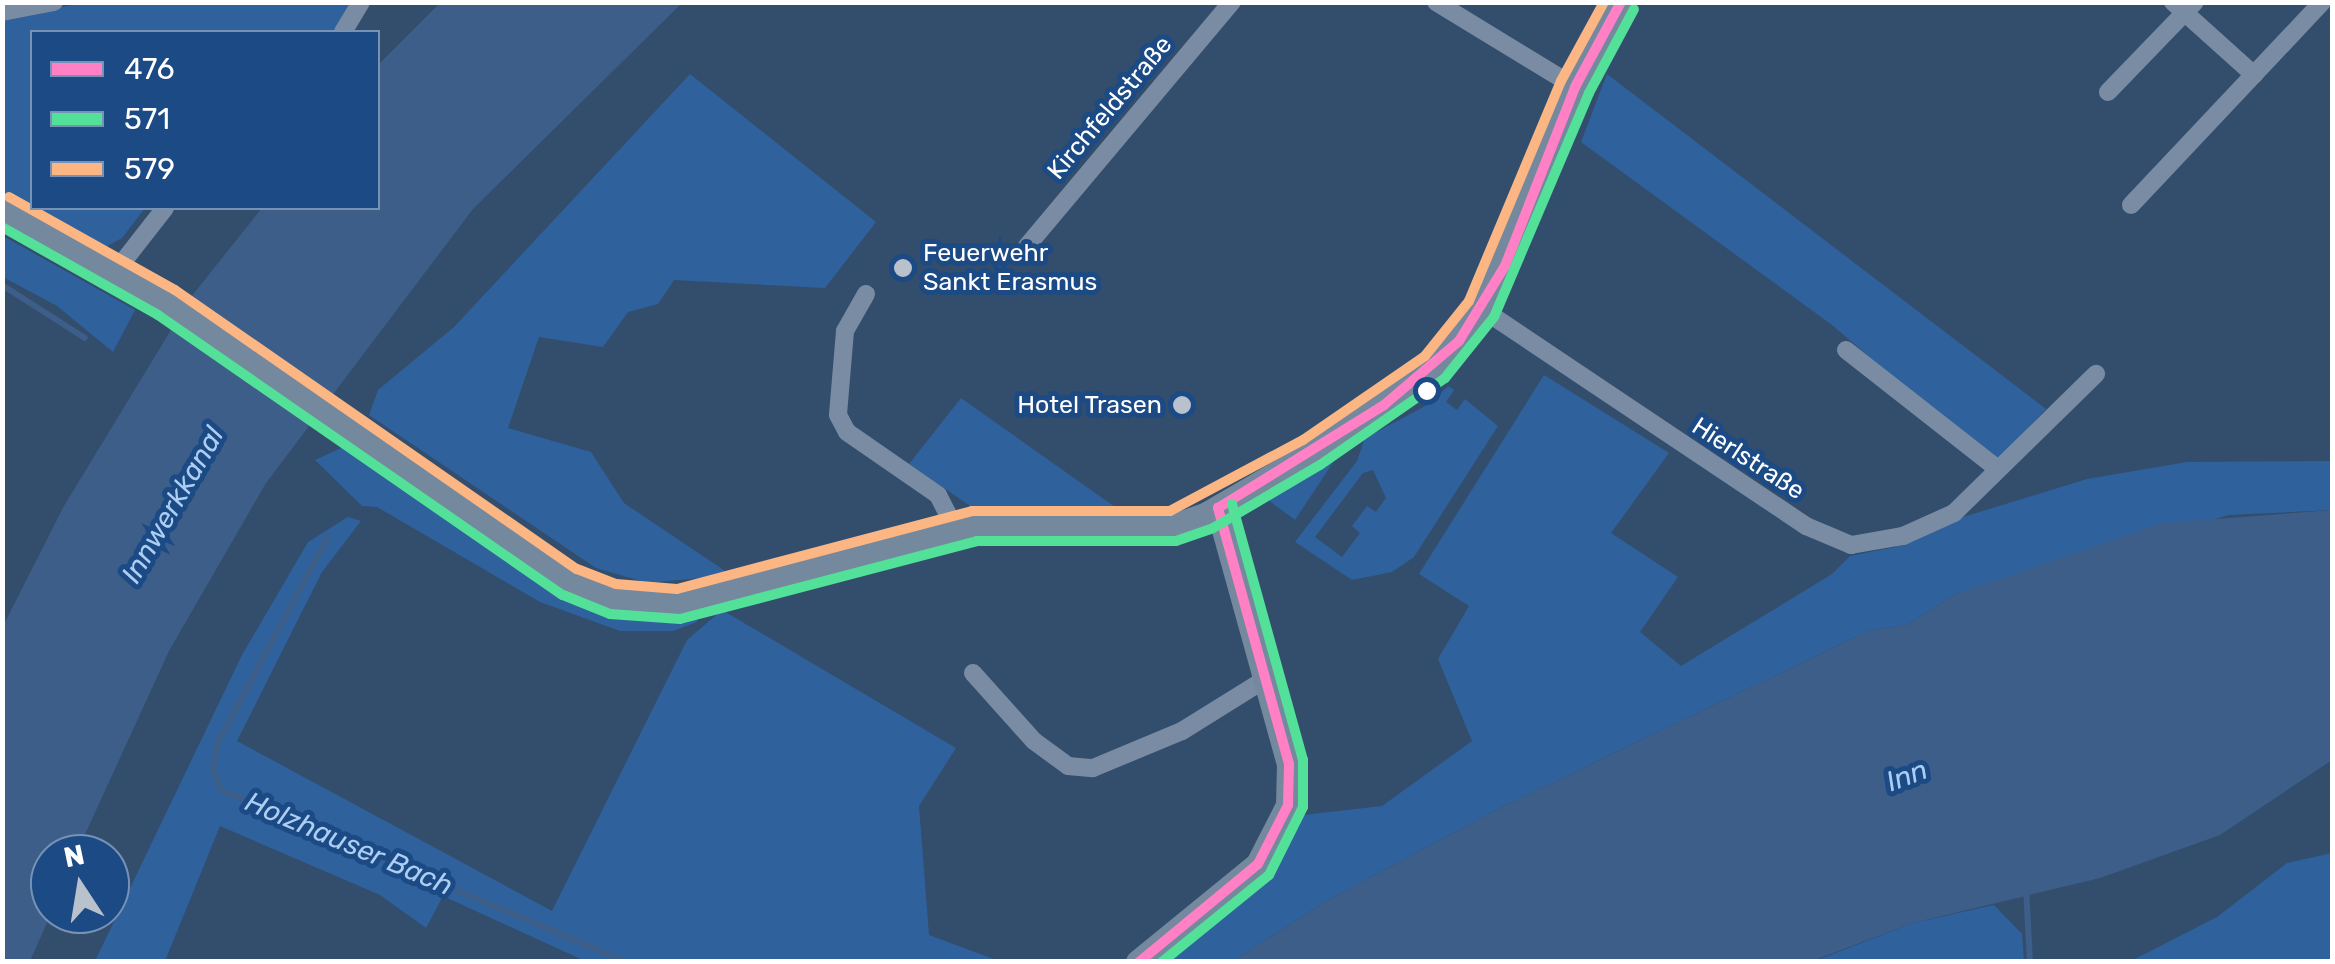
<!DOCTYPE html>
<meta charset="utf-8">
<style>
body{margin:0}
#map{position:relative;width:2335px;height:964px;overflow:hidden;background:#334d6d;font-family:Rubik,sans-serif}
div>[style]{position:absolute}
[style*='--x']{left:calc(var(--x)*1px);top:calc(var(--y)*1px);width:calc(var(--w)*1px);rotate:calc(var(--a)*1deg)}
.green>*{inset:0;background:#2f619c}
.water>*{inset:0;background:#3c5e88}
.stream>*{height:6px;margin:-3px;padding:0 3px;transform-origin:3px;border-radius:3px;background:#3c5e88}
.street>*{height:18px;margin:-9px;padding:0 9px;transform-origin:9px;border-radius:9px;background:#798ca3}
.secondary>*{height:25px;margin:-12.5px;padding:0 12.5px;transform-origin:12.5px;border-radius:12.5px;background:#74889e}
.bus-1>*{height:10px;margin:-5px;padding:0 5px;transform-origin:5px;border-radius:5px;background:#ff80c5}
.bus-2>*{height:10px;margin:-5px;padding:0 5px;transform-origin:5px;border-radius:5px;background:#53e098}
.bus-3>*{height:10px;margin:-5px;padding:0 5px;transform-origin:5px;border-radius:5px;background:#fbb684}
.dots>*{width:28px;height:28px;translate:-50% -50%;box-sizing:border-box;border:5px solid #1b4a85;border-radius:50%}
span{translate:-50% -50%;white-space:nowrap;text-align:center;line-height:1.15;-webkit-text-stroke:10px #1b4a85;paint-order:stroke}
.street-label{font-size:25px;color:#fff}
.poi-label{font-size:25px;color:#fff}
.left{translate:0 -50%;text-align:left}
.right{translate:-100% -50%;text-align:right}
.water-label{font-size:28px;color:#adcef3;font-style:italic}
.frame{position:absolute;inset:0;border:5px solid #fff;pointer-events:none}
.legend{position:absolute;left:30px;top:30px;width:350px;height:180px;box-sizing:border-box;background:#1b4a85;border:2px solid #7692b6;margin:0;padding:12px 18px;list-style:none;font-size:30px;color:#fff}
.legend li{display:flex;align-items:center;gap:20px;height:50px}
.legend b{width:50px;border:2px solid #7692b6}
.north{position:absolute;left:30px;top:834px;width:100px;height:100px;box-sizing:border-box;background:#1b4a85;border:2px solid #7692b6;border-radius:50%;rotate:348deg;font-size:28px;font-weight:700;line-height:40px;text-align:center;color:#fff}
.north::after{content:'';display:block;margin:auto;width:35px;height:45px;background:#b8c1cc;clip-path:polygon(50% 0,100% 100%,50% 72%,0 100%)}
</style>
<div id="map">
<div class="green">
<div style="clip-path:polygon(86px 2px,349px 3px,349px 5px,335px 32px,32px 32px,32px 208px,145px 208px,122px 238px,104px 248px,3px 198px,3px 19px)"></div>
<div style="clip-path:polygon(690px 74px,876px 222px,825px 288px,674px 280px,658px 304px,628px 312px,603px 347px,539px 337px,508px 428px,591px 452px,624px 503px,731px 575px,648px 583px,596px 568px,369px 415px,378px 390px,454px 327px)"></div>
<div style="clip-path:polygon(1607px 74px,2046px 409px,1994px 463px,1832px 325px,1581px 142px)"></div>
<div style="clip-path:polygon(3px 236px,135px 310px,113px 352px,57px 306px,3px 277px)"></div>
<div style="clip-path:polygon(1544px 375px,1669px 453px,1611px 533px,1678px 577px,1640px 632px,1681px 666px,1832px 574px,1850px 556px,1895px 547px,1960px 518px,2087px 479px,2187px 462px,2332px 461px,2332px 510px,2229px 515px,1955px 594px,1907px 625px,1870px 630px,1502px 807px,1326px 901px,1233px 961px,1151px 962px,1268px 879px,1303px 815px,1382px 806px,1472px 741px,1438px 659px,1469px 606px,1419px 574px)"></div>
<div style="clip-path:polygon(evenodd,1448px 386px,1454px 390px,1446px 402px,1457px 410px,1465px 399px,1498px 426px,1414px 557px,1392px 572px,1352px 580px,1295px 542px,1357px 461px,1365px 438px,1431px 403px,1448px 386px,1373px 470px,1386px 498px,1376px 512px,1367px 506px,1352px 526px,1360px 533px,1342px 557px,1315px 537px,1363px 473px,1373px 470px)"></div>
<div style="clip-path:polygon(961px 398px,1118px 509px,976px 510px,909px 464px)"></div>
<div style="clip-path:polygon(352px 443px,609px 609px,661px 615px,699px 610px,697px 622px,673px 631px,620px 631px,540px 602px,377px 507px,362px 506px,315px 460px)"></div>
<div style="clip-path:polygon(1340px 452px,1295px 520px,1268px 500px,1276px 489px)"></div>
<div style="clip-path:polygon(348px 517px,361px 521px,322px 572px,237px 741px,552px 911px,687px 640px,722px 610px,956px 748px,919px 806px,929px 935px,999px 961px,585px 961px,443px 896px,426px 928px,380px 895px,220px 826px,165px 961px,95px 961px,242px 655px,308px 542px)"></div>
<div style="clip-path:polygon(2332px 853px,2332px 961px,2131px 961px,2217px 917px,2287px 863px)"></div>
<div style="clip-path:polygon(1994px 905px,2022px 934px,2024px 961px,1812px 962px,1913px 923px)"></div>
</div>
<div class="water">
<div style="clip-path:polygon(440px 3px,682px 3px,473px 209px,266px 483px,169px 651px,76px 854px,50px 854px,51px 914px,30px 961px,3px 961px,2px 628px,64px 506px,191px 297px,262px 208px,378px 208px,378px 65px)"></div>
<div style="clip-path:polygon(2332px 510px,2332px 760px,2220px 835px,2100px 878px,1913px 923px,1812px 961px,1233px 961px,1326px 901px,1502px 807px,1870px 630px,1907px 625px,1955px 594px,2163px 523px)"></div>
</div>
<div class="stream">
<div style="--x:2;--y:285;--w:98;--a:32.6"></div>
<div style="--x:328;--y:537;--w:235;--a:118.2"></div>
<div style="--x:217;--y:744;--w:27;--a:98"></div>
<div style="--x:213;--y:771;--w:21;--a:67"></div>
<div style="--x:221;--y:790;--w:440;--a:23"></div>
<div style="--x:2026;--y:888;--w:74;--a:86.9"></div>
</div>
<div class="street">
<div style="--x:1436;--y:2;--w:163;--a:31.4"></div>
<div style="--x:2173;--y:2;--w:109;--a:42"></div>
<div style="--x:2;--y:12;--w:53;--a:-10.9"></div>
<div style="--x:343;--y:32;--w:35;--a:-59"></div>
<div style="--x:2108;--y:92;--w:125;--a:-46"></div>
<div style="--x:2131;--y:205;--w:279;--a:-46.7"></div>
<div style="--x:1027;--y:246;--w:319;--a:-50"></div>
<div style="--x:115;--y:272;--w:81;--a:-52"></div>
<div style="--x:866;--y:294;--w:43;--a:119.6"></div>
<div style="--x:845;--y:331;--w:84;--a:94.8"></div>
<div style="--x:838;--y:415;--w:19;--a:62"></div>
<div style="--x:847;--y:432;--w:111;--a:34.7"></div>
<div style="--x:938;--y:495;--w:38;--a:63"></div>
<div style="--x:1482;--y:309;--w:390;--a:33.8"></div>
<div style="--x:1806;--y:526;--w:49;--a:22.9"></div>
<div style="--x:1851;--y:545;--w:53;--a:-9.8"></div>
<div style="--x:1903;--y:536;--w:56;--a:-24.3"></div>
<div style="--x:1954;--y:513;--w:199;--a:-44.4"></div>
<div style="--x:1846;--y:350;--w:189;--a:38.1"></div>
<div style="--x:973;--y:673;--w:91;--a:48.1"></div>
<div style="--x:1034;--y:741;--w:42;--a:36.3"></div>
<div style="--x:1068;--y:766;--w:25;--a:5"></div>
<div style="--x:1093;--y:768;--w:96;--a:-22.6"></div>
<div style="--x:1182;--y:731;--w:100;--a:-31.9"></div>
</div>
<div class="secondary">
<div style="--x:2;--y:210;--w:188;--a:29.3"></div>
<div style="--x:166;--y:302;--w:492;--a:34.7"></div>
<div style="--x:570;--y:582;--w:46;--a:21.6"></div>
<div style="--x:613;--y:599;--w:65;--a:4.4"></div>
<div style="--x:678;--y:604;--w:307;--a:-14.7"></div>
<div style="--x:975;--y:526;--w:198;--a:0"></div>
<div style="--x:1173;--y:526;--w:34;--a:-19"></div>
<div style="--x:1205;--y:515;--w:123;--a:-30.3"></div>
<div style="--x:1311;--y:453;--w:151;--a:-34.7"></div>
<div style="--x:1435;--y:367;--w:75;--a:-51"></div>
<div style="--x:1482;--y:309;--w:241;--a:-67.3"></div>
<div style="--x:1575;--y:87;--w:97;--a:-61.6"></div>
<div style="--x:1138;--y:962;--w:155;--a:-39.2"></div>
<div style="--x:1258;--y:864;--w:66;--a:-63"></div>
<div style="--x:1288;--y:805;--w:41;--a:-88.6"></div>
<div style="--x:1289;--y:764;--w:266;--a:-105.5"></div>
</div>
<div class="bus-1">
<div style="--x:1218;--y:508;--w:195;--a:-31.8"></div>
<div style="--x:1384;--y:405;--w:99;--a:-40.5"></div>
<div style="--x:1459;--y:341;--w:88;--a:-58.5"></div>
<div style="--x:1505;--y:266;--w:192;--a:-68.6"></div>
<div style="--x:1575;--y:87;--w:97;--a:-61.6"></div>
<div style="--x:1139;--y:962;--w:154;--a:-39.5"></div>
<div style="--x:1258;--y:864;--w:66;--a:-63"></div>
<div style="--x:1288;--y:805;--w:41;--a:-88.6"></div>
<div style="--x:1289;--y:764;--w:266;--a:-105.5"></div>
</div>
<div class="bus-2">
<div style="--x:2;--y:227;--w:179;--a:29.4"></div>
<div style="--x:158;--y:315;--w:492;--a:34.7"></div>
<div style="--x:563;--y:595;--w:51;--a:22"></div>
<div style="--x:610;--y:614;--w:70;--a:4.1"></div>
<div style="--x:680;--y:619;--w:307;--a:-14.7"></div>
<div style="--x:977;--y:541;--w:199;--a:0"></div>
<div style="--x:1176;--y:541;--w:39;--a:-19"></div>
<div style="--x:1213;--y:528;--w:124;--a:-30.5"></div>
<div style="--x:1320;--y:465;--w:152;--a:-34.8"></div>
<div style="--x:1445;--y:378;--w:78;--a:-51.2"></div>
<div style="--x:1494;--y:317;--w:243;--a:-67"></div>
<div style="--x:1589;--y:93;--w:95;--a:-61.8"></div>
<div style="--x:1162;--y:962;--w:138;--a:-39.1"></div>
<div style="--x:1269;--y:875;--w:76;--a:-63.4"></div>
<div style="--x:1303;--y:807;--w:47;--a:-90"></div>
<div style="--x:1303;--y:760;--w:266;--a:-105.5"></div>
</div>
<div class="bus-3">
<div style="--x:9;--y:197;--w:190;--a:29.3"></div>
<div style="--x:175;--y:290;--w:489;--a:34.8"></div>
<div style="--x:577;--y:569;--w:42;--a:21"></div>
<div style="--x:616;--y:584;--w:61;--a:4.7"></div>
<div style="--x:677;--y:589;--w:305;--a:-14.8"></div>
<div style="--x:972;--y:511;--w:198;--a:0"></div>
<div style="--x:1170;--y:511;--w:151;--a:-28.1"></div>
<div style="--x:1303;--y:440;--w:148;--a:-34.5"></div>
<div style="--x:1425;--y:356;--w:70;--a:-51.3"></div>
<div style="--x:1469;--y:301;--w:238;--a:-67.3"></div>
<div style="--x:1561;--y:81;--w:90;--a:-61.4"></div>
</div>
<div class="dots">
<div style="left:903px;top:268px;background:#b8c1cc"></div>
<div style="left:1427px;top:391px;background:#fff"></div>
<div style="left:1182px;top:405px;background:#b8c1cc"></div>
</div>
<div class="street-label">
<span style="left:1110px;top:108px;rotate:-50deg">Kirchfeldstraße</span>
<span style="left:1748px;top:459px;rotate:33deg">Hierlstraße</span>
</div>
<div class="poi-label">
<span class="left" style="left:923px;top:268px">Feuerwehr<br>Sankt Erasmus</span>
<span class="right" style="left:1162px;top:405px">Hotel Trasen</span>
</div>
<div class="water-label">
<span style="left:173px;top:505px;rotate:-60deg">Innwerkkanal</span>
<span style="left:1907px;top:776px;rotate:-21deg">Inn</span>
<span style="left:349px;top:844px;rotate:23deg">Holzhauser Bach</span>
</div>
<div class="frame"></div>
<ul class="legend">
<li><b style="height:12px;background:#ff80c5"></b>476</li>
<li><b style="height:12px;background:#53e098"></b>571</li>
<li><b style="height:12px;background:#fbb684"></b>579</li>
</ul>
<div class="north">N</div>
</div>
